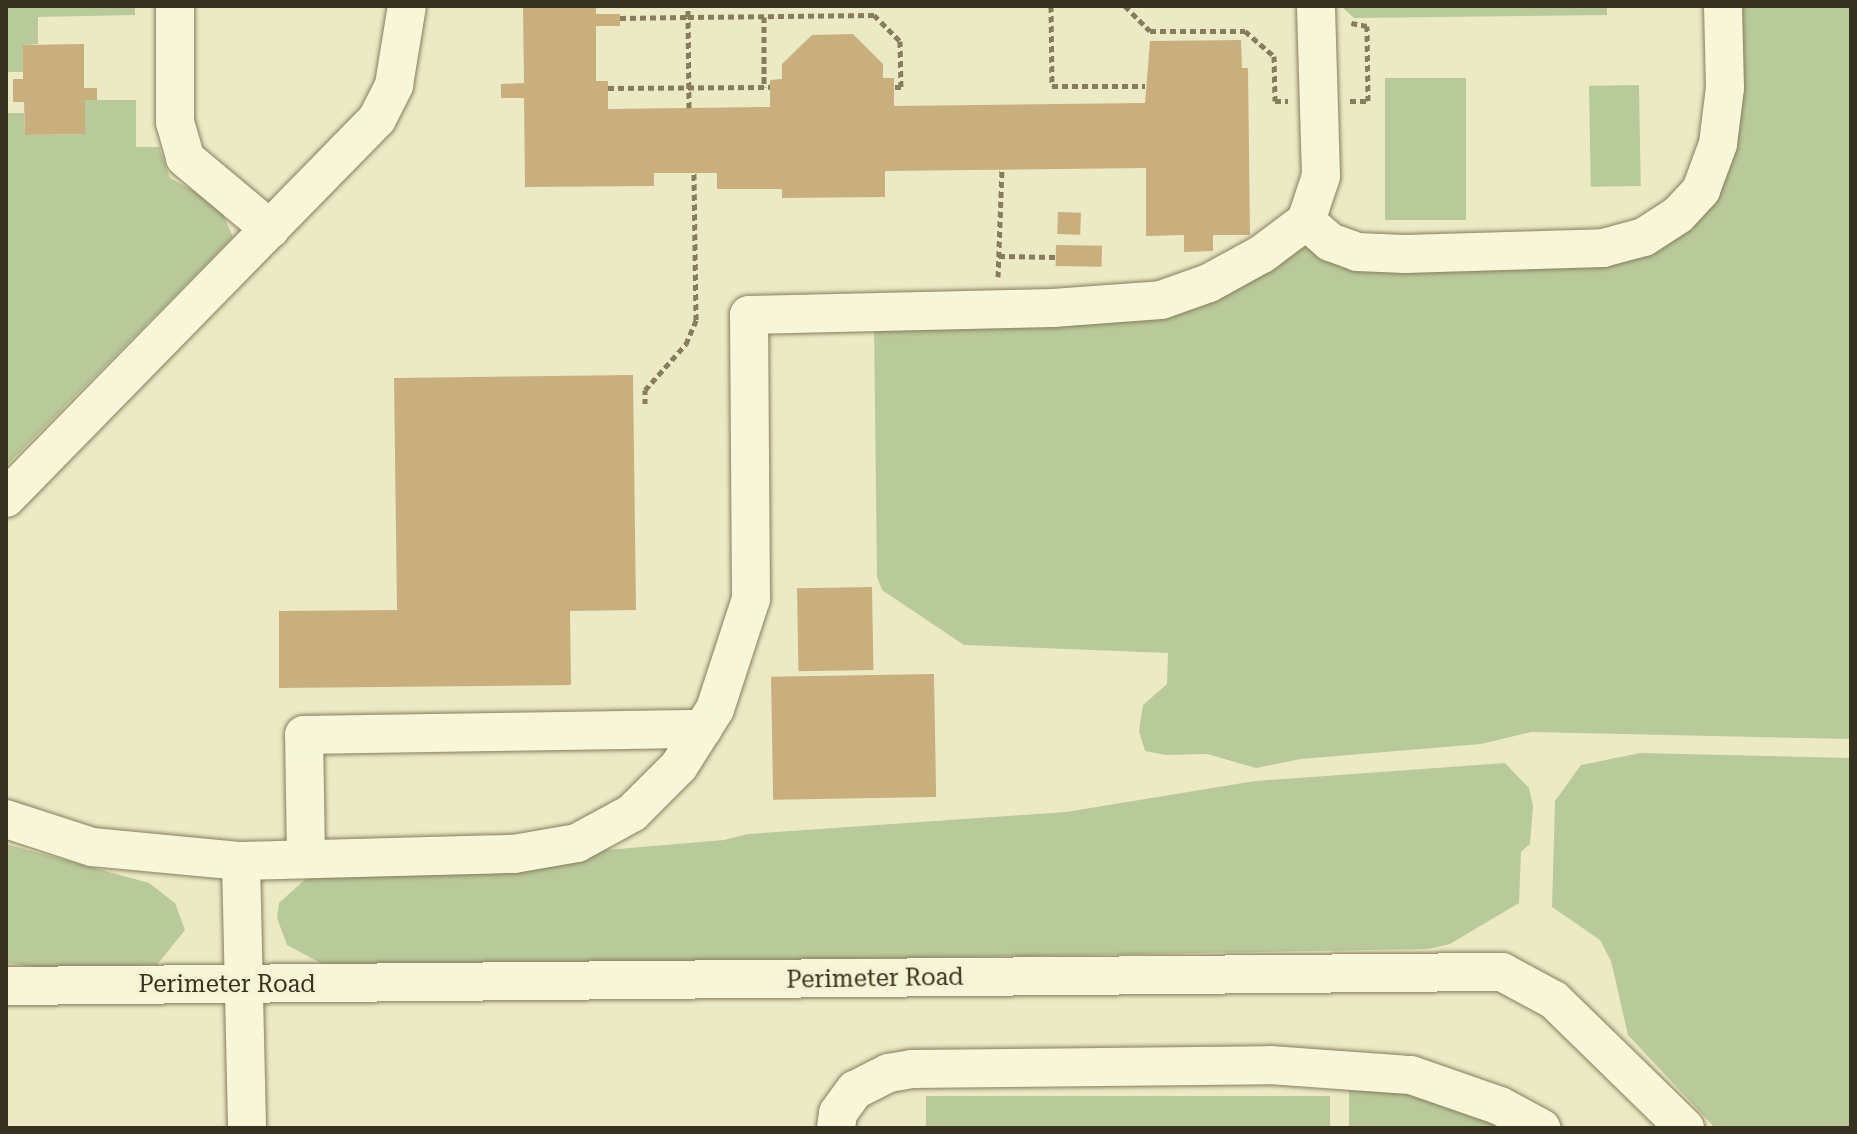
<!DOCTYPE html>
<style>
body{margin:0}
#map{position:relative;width:1857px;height:1134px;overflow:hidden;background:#eceac5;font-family:"Roboto Serif",serif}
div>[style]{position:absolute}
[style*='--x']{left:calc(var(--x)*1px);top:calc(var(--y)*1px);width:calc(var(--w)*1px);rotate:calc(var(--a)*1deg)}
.green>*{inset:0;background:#b9ca9a;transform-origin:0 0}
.building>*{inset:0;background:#c9af7d;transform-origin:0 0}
.path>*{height:5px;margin-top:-2.5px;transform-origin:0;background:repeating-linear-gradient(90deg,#877d5c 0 6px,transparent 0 10px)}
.roads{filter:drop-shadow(0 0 2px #877d5c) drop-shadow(0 0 2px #877d5c)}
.minor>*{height:38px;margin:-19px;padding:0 19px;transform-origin:19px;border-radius:19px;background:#f7f6d8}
span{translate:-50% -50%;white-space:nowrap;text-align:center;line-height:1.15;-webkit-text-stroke:8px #f4f3d5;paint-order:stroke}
.street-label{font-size:24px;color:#37311f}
.frame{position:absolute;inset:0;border:8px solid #37311f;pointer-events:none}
</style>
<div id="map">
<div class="green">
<div style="clip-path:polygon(6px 6px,135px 6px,135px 15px,38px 17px,38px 44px,23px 45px,23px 72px,6px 72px)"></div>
<div style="clip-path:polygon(1341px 6px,1607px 6px,1607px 15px,1354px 18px)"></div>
<div style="clip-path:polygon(1727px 6px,1851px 6px,1851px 739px,1531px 732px,1481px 744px,1301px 759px,1256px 768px,1207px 754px,1166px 755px,1145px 751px,1139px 731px,1143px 705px,1167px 684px,1168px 653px,964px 645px,882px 590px,877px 577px,874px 324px,1055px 316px,1311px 234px,1543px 259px,1702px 198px)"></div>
<div style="left:1466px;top:78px;width:142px;height:81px;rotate:90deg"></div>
<div style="left:1639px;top:85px;width:101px;height:50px;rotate:89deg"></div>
<div style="clip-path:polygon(85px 100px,136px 100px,136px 147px,159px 147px,170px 178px,219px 205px,233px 237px,6px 466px,6px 113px,24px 113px,25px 135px,85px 134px)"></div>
<div style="clip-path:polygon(1640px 753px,1851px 758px,1851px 1128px,1715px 1128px,1628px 1035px,1611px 961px,1600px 940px,1552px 907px,1555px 801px,1581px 765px)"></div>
<div style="clip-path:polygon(1505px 763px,1529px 788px,1533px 806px,1530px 844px,1521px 852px,1519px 903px,1450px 944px,1428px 949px,330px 968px,287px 945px,277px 918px,279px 903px,310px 875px,724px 840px,748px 834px,1066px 812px,1255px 781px)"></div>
<div style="clip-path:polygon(6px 844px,149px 883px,175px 903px,185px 930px,157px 965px,42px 968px,6px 963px)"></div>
<div style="clip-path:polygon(1349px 1076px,1525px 1128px,1349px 1128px)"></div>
<div style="left:1330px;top:1096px;width:32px;height:404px;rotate:90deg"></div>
</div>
<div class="building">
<div style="clip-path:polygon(523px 6px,596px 6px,596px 14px,620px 14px,620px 26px,596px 26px,596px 81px,608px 81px,608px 109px,770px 107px,770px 80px,782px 79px,782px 64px,812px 35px,853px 34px,883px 64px,883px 78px,894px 78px,894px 106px,1145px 103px,1150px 41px,1241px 40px,1242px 68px,1248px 68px,1250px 235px,1213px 235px,1213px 251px,1184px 252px,1184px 235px,1146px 236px,1146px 168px,885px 171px,885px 197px,782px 198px,782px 189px,717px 189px,717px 173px,654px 173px,654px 186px,525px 187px,524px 98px,501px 98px,501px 84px,524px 83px)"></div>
<div style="clip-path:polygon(84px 44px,84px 88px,97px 88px,97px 100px,85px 100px,85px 134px,25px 135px,24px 102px,13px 102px,13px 79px,23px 79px,23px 45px)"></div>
<div style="left:1058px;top:212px;width:23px;height:22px;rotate:2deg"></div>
<div style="left:1056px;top:245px;width:46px;height:21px;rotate:1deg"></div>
<div style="clip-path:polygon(633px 375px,636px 610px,570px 611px,571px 685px,279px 688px,279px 611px,397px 610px,394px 378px)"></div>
<div style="left:872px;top:587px;width:83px;height:75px;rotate:89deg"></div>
<div style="left:934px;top:674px;width:123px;height:163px;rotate:89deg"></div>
</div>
<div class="path">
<div style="--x:1051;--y:6;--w:80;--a:89.3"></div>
<div style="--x:1052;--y:86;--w:93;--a:0"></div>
<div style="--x:1125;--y:6;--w:35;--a:45"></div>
<div style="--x:1150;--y:31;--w:95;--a:0"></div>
<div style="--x:1245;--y:31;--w:38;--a:41"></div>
<div style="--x:1274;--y:56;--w:45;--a:88.7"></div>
<div style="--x:1275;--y:101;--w:13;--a:0"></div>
<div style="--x:764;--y:17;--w:70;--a:90"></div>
<div style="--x:620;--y:18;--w:68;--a:-0.8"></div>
<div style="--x:688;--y:17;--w:11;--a:-90"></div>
<div style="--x:608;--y:88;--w:162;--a:-0.4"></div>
<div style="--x:1350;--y:101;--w:18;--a:0"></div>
<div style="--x:1368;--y:101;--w:75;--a:-90.8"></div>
<div style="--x:1367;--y:26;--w:16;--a:-169"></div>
<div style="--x:689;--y:108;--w:91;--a:-90.6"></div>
<div style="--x:688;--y:17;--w:186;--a:-0.6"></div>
<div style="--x:874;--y:15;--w:37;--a:45"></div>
<div style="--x:900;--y:41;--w:46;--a:88.8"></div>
<div style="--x:901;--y:87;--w:7;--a:180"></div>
<div style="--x:999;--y:256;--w:56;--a:1"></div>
<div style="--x:998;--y:277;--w:107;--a:-87.9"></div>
<div style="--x:645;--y:404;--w:14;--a:-90"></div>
<div style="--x:645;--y:390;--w:62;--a:-48.3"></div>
<div style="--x:686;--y:344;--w:26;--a:-67"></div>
<div style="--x:696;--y:320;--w:147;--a:-90.8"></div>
</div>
<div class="roads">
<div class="minor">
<div style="--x:175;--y:6;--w:116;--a:90"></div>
<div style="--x:175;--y:122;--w:37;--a:74"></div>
<div style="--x:185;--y:158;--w:111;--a:39.9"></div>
<div style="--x:1306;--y:221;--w:32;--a:41"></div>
<div style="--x:1330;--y:242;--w:29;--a:20"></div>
<div style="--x:1357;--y:252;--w:48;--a:2.4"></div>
<div style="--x:1405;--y:254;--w:198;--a:-1.7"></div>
<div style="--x:1603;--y:248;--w:42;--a:-15"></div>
<div style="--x:1644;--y:237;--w:40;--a:-32.9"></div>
<div style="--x:1678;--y:215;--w:34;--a:-47"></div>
<div style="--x:1701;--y:190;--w:49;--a:-69.7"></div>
<div style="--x:1718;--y:144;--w:56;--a:-82.9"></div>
<div style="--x:1725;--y:88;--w:82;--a:-91.4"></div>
<div style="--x:6;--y:498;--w:530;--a:-45.61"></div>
<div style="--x:377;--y:119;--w:38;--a:-63"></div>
<div style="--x:394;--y:85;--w:80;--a:-80.7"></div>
<div style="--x:6;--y:819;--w:90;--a:18"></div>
<div style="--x:92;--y:847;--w:150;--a:5.4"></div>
<div style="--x:241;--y:861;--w:273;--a:-1.5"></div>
<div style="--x:514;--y:854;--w:64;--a:-9.9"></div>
<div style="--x:577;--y:843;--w:63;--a:-28.6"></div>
<div style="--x:632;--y:813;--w:66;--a:-45"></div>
<div style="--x:679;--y:766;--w:67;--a:-57.7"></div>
<div style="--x:715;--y:709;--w:116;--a:-71.9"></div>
<div style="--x:751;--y:599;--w:284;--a:-90.4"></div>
<div style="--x:749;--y:315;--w:304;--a:-1.3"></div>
<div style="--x:1053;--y:308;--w:108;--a:-4.2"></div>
<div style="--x:1161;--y:300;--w:51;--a:-19.5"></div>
<div style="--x:1209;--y:283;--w:60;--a:-28.7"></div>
<div style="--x:1262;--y:254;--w:55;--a:-36.9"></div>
<div style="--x:1306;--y:221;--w:47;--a:-71.6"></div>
<div style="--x:1321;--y:176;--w:170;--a:-91.7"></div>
<div style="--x:306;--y:858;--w:123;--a:-90.9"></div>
<div style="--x:304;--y:735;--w:399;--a:-0.9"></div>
<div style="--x:241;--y:861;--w:267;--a:88.7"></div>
<div style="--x:6;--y:986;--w:1496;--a:-0.54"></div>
<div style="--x:1502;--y:972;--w:59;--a:28.3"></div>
<div style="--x:1554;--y:1000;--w:183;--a:44.3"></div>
<div style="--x:836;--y:1128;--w:15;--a:-82"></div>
<div style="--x:838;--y:1113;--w:29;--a:-54"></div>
<div style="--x:855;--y:1090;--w:38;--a:-27"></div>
<div style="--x:889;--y:1073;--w:23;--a:-10"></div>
<div style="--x:912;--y:1069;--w:358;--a:-0.6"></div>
<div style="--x:1270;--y:1065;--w:141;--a:4.1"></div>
<div style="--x:1411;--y:1075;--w:94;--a:19.2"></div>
<div style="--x:1500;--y:1106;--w:47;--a:28.2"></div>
</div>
</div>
<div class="street-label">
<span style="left:875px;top:979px;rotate:-1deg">Perimeter Road</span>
<span style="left:227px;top:985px">Perimeter Road</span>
</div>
<div class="frame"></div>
</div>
